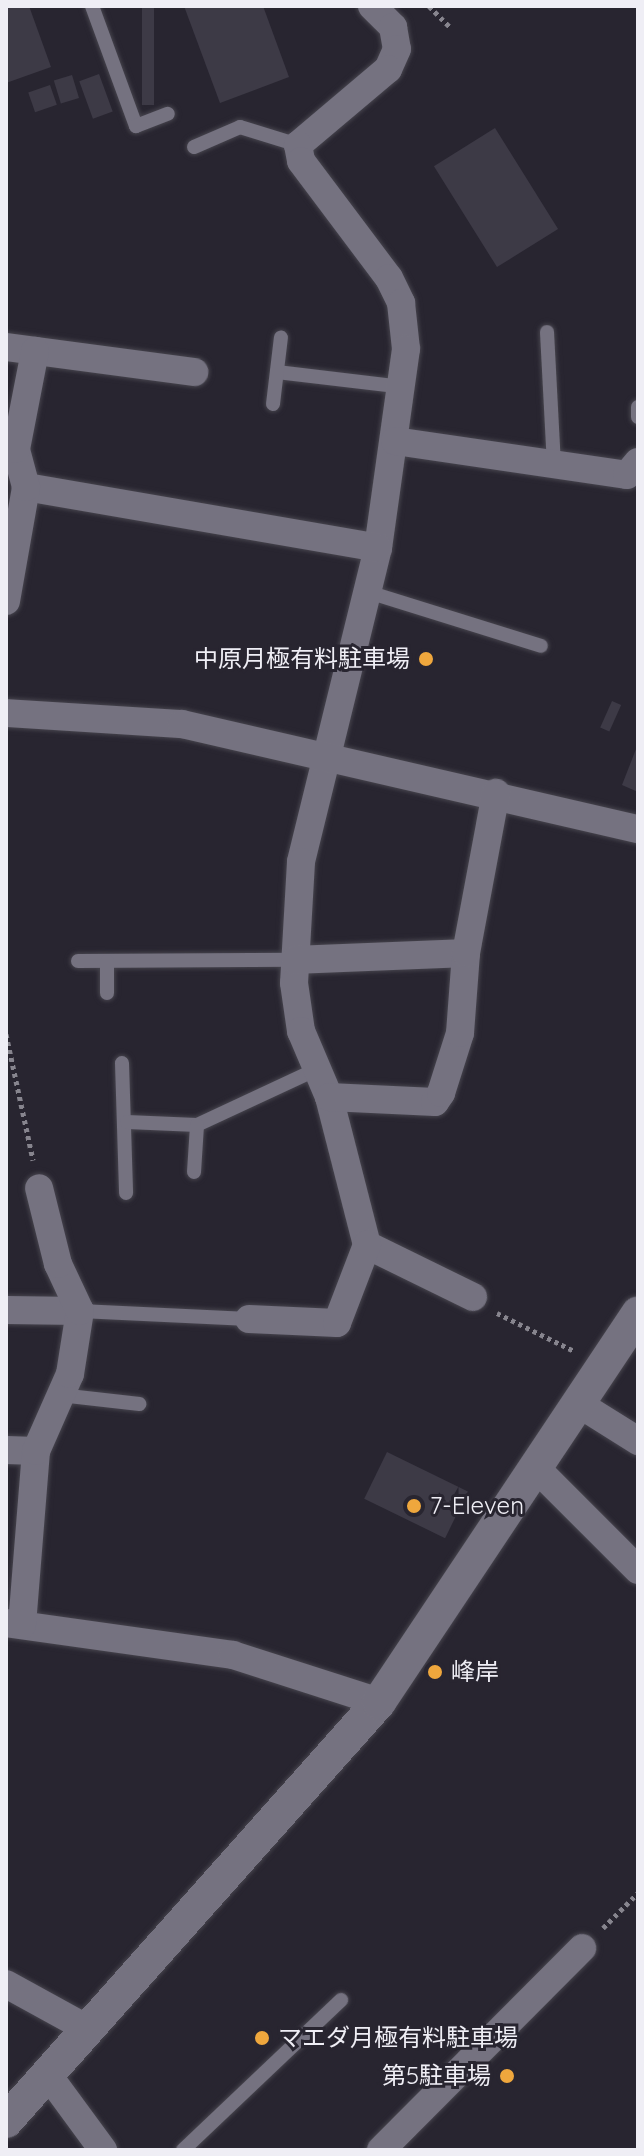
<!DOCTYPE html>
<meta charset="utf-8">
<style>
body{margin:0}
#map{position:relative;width:644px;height:2156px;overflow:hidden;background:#282530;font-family:Quicksand,"Noto Sans JP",sans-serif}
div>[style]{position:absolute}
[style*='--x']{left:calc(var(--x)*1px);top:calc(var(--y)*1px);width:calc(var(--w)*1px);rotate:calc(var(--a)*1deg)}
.building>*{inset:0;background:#3d3a46;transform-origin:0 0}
.path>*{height:5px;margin-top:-2.5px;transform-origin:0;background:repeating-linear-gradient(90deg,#87858e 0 4px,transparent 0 8px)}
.roads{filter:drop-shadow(0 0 2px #46444d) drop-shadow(0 0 2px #46444d)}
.service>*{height:14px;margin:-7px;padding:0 7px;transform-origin:7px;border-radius:7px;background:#757280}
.minor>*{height:28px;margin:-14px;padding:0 14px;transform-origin:14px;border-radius:14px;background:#757280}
.tertiary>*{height:34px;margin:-17px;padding:0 17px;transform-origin:17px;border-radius:17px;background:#757280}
.dots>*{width:22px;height:22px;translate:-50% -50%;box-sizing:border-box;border:4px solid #282530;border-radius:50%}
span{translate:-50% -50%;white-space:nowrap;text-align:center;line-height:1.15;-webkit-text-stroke:6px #282530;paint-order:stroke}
.poi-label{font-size:24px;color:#efeef5}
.right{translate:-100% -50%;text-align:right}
.left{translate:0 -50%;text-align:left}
.frame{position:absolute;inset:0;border:8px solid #efeef5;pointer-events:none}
</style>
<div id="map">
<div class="building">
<div style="clip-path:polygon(6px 6px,29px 6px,51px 67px,6px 83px)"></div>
<div style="left:142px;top:6px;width:12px;height:99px"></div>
<div style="clip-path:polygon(184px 6px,263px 6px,289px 77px,220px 103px)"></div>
<div style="left:99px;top:74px;width:40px;height:21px;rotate:70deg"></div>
<div style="left:72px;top:75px;width:24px;height:19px;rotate:73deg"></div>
<div style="left:50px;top:85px;width:21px;height:23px;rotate:71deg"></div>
<div style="left:495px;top:128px;width:119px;height:72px;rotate:58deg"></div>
<div style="left:612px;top:701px;width:10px;height:29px;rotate:24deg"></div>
<div style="clip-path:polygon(638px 744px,638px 792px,622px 785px)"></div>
<div style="left:387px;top:1452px;width:90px;height:52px;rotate:26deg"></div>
</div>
<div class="path">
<div style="--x:429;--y:6;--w:30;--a:45"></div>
<div style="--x:6;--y:1034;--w:129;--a:77.9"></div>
<div style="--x:497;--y:1313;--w:86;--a:26.3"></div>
<div style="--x:603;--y:1928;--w:49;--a:-45"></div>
</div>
<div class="roads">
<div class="service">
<div style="--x:92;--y:6;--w:128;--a:69.9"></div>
<div style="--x:136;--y:126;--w:34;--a:-21"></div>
<div style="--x:194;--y:147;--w:50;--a:-23.5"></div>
<div style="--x:240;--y:127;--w:61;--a:17.2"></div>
<div style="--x:547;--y:332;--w:133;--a:87"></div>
<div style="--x:277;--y:372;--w:126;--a:6.8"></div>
<div style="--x:273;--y:404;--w:67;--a:-83.2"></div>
<div style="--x:638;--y:407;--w:10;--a:90"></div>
<div style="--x:368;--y:592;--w:181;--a:17.3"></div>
<div style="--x:78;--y:961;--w:217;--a:-0.3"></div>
<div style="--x:107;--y:962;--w:31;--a:90"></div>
<div style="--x:122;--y:1063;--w:130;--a:88.2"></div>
<div style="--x:127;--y:1122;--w:70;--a:2.5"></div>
<div style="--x:197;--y:1125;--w:130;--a:-25"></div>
<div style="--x:194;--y:1172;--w:47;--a:-86.3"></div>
<div style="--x:80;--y:1311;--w:169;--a:2.7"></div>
<div style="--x:60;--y:1395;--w:80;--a:6.5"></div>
<div style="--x:183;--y:2150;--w:218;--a:-43.5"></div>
</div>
<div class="minor">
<div style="--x:372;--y:6;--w:30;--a:45"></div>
<div style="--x:393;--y:27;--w:22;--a:80"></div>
<div style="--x:397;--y:49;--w:22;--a:114"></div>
<div style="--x:388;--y:69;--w:118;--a:139.8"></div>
<div style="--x:298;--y:145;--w:16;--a:79"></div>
<div style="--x:301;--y:161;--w:146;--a:53.1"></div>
<div style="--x:389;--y:278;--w:28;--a:64"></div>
<div style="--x:401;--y:303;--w:46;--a:83.8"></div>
<div style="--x:406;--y:349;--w:201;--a:98"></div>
<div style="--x:378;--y:548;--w:323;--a:103.8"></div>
<div style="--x:301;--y:862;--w:121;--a:93.3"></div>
<div style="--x:294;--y:983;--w:49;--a:81.7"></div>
<div style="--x:301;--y:1031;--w:72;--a:67"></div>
<div style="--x:329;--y:1097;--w:153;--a:75.6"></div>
<div style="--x:367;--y:1245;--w:118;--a:26.1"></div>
<div style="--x:6;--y:347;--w:190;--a:7.6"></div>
<div style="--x:395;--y:441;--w:234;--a:8.3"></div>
<div style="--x:627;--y:475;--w:17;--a:-50"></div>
<div style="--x:26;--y:487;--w:357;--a:9.8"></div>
<div style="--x:6;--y:601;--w:116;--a:-80"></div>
<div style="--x:26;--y:487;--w:39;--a:-105"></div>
<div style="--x:16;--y:449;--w:100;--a:-79"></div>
<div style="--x:6;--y:713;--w:176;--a:3.6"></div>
<div style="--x:182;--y:724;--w:468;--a:13"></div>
<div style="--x:295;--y:960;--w:171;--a:-2.3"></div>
<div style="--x:329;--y:1097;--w:106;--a:2.7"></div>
<div style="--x:435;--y:1102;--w:11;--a:-56"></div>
<div style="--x:441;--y:1093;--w:63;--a:-72.4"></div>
<div style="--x:460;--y:1033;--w:80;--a:-85.7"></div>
<div style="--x:466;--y:953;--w:163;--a:-79.4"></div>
<div style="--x:6;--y:1310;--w:74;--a:0.8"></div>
<div style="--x:249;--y:1319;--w:88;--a:2.6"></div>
<div style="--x:337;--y:1323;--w:84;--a:-69"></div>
<div style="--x:579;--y:1404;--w:70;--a:32.1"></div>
<div style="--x:6;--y:1450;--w:30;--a:2"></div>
<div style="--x:537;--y:1469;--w:143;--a:45"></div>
<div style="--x:6;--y:1623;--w:229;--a:8"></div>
<div style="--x:233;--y:1655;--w:153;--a:17.8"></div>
<div style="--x:22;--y:1625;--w:175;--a:-85.4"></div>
<div style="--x:36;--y:1451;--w:84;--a:-66.2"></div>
<div style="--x:70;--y:1374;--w:64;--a:-81"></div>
<div style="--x:80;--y:1311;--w:52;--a:-115.1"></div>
<div style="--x:58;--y:1264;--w:78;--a:-104"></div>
<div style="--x:6;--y:1984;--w:94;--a:28.8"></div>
<div style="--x:48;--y:2075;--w:93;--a:53.7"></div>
<div style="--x:381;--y:2150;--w:285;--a:-45.1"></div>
</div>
<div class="tertiary">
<div style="--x:6;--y:2121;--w:561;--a:-48.32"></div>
<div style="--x:379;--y:1702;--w:467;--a:-56.3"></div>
</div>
</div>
<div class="dots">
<div style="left:426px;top:659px;background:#efa73d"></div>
<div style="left:414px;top:1506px;background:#efa73d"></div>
<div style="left:435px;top:1672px;background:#efa73d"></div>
<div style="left:262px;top:2038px;background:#efa73d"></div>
<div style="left:507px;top:2076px;background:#efa73d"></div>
</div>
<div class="poi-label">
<span class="right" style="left:410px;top:659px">中原月極有料駐車場</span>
<span class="left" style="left:430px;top:1506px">7-Eleven</span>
<span class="left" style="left:451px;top:1672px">峰岸</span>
<span class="left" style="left:278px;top:2038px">マエダ月極有料駐車場</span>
<span class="right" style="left:491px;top:2076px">第5駐車場</span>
</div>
<div class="frame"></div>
</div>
